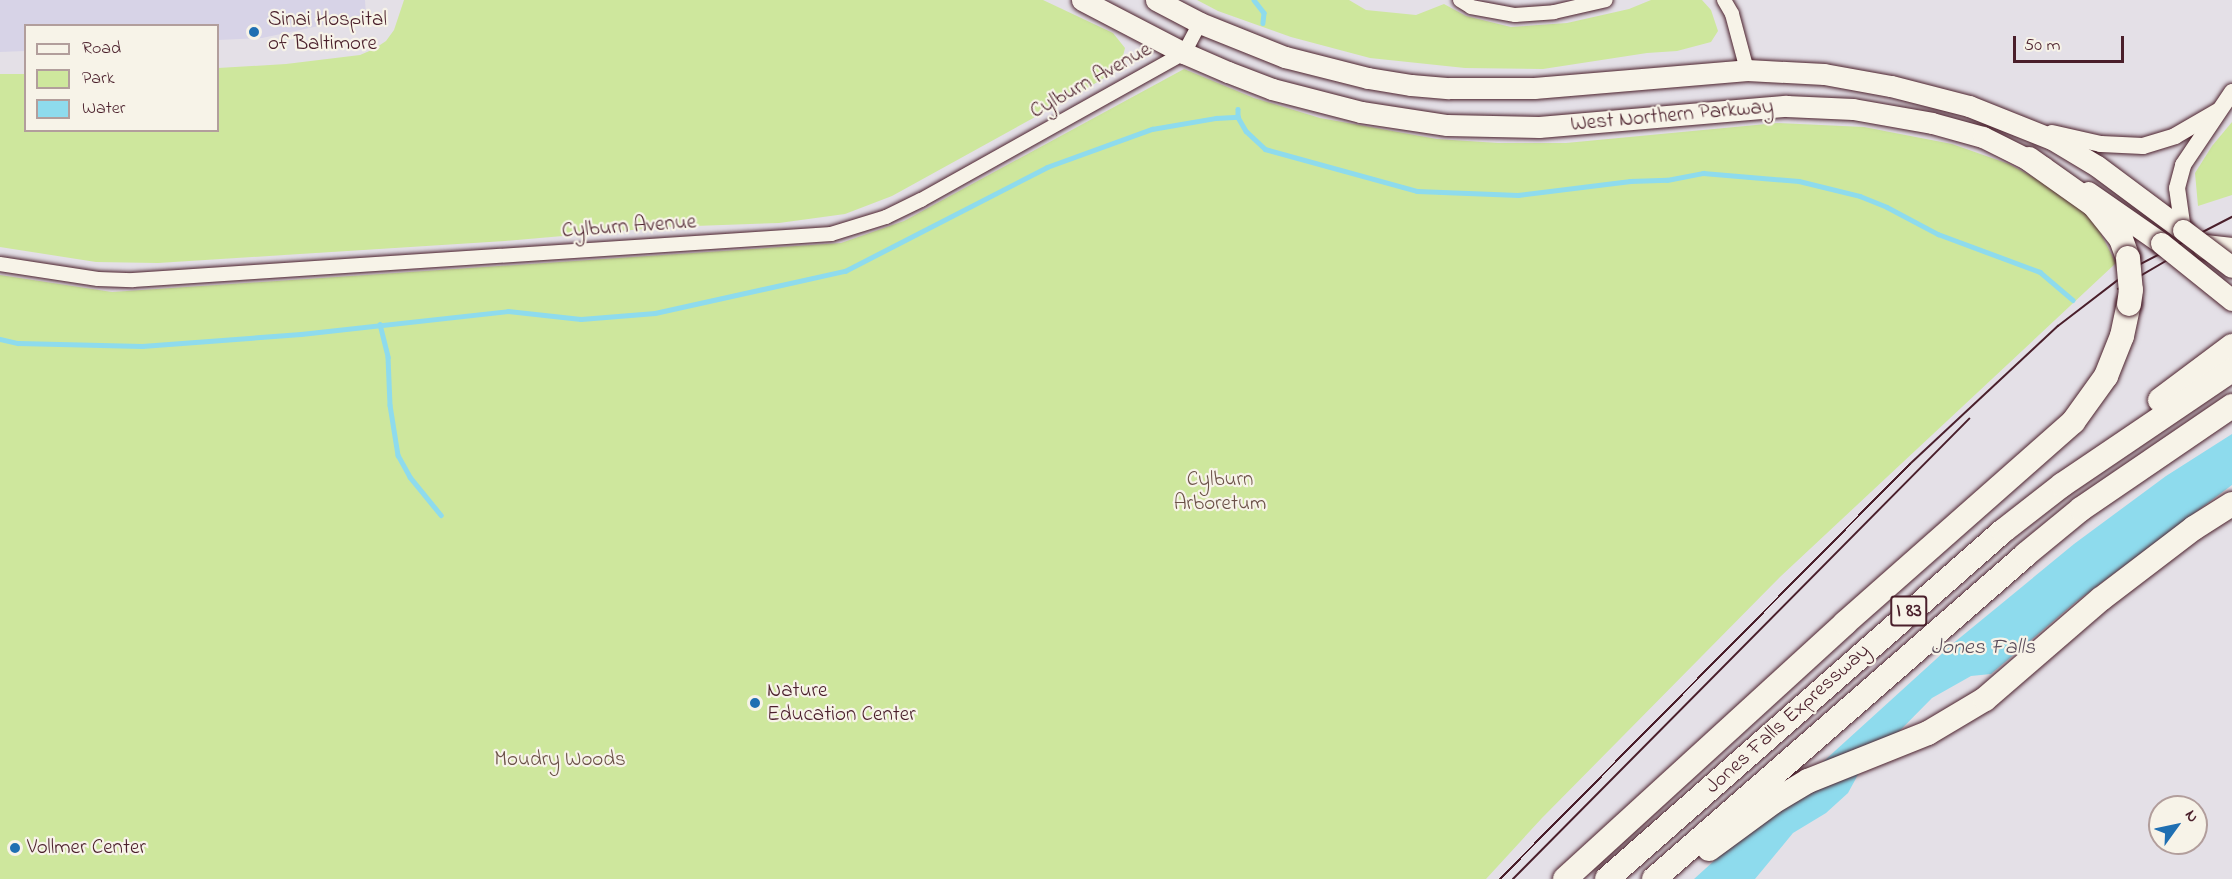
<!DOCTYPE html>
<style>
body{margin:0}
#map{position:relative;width:2232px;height:879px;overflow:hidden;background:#e4e0e7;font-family:"Indie Flower",sans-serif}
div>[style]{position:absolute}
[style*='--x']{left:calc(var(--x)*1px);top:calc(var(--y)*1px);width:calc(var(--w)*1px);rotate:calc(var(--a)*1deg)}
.built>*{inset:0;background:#d7d3e7}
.green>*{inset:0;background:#cee79d}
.water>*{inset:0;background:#8edbed}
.stream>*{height:4.5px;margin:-2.25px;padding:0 2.25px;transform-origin:2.25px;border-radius:2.25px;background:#8edbed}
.roads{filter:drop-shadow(0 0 2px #4a1f2b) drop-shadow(0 0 2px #4a1f2b)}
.minor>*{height:14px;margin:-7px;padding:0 7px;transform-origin:7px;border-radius:7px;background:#f7f3e8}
.tertiary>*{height:16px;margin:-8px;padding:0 8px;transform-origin:8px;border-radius:8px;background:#f7f3e8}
.primary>*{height:21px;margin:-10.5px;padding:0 10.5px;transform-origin:10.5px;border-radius:10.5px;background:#f7f3e8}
.motorway>*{height:24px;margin:-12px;padding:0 12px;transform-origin:12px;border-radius:12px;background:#f7f3e8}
.tram>*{height:1.5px;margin:-0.75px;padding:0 0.75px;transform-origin:0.75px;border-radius:0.75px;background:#4a1f2b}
.bridges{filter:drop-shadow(0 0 2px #4a1f2b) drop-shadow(0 0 2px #4a1f2b)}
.primary-bridge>*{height:21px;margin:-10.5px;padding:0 10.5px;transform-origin:10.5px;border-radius:10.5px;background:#f7f3e8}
.motorway-bridge>*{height:24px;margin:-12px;padding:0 12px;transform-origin:12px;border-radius:12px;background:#f7f3e8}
.dots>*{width:16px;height:16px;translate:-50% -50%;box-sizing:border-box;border:3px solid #f7f3e8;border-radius:50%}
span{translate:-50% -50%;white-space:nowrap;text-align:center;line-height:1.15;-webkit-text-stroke:4.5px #f7f3e8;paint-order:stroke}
.shield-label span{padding:2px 4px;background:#f7f3e8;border:2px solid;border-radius:4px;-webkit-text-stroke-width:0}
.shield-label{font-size:20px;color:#4a1f2b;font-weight:700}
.poi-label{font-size:21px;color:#4a1f2b}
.left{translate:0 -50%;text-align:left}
.street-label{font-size:21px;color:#4a1f2b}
.park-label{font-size:21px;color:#6b5148}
.water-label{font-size:22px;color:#5b4e5c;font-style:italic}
.legend{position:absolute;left:24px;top:24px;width:195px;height:108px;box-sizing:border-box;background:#f7f3e8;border:2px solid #b29e9c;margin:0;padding:8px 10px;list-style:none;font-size:18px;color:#4a1f2b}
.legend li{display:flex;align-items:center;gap:12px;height:30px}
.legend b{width:30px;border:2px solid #b29e9c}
.north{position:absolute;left:2148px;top:795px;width:60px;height:60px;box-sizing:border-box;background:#f7f3e8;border:2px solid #b29e9c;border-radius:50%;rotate:57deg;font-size:16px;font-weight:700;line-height:24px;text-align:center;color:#4a1f2b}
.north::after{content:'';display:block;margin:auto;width:21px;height:27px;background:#1f6fb2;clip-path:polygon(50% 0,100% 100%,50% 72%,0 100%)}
.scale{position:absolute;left:2013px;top:36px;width:111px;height:27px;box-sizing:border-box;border:3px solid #4a1f2b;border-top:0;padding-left:8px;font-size:18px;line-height:21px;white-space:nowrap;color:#4a1f2b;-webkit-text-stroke:4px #f7f3e8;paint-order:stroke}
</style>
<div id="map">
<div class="built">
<div style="clip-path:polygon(0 0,365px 0,366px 16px,262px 38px,218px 40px,218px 26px,26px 26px,25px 51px,0 52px)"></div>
</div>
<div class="green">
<div style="clip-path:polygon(404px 0,1043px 0,1113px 33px,1125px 48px,1120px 68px,1086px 89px,892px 196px,845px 214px,779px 223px,667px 227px,505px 241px,158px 263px,96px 262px,0 247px,0 74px,25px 74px,26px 130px,218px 130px,218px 68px,286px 64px,360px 55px,374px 49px,386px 41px,394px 30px)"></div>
<div style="clip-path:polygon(1197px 0,1349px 0,1366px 10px,1416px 15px,1444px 4px,1466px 16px,1511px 27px,1567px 23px,1629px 9px,1651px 0,1702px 0,1711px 10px,1718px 31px,1711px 42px,1677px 51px,1647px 53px,1543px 69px,1465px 68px,1370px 58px,1291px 37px,1218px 11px)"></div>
<div style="clip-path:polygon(1184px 69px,1254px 98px,1320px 118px,1437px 139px,1498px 143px,1566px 143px,1777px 123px,1864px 127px,1952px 144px,2009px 164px,2072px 198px,2090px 213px,2116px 263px,1780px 577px,1542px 818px,1486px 879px,0 879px,0 275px,112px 292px,841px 243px,904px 221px)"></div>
<div style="clip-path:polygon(2232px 122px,2232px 195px,2198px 206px,2195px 173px,2212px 146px)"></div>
</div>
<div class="water">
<div style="clip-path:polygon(2232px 434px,2232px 485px,2077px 601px,1991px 674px,1971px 676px,1932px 698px,1860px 771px,1848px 793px,1826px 813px,1793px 833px,1755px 879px,1694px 879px,1956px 641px,2074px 544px,2166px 476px)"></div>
</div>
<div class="stream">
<div style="--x:1254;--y:0;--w:16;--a:52"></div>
<div style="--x:1264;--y:13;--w:10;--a:96"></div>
<div style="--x:1238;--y:109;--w:8;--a:90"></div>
<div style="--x:1238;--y:117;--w:16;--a:60"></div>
<div style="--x:1246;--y:131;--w:26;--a:43"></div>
<div style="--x:1265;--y:149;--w:158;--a:15.4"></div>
<div style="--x:1417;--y:191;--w:101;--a:2.3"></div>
<div style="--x:1518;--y:195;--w:113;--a:-7.1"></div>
<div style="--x:1630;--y:181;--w:37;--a:-2"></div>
<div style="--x:1667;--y:180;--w:37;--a:-11"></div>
<div style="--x:1703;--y:173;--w:96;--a:4.8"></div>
<div style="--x:1799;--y:181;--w:63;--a:13.8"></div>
<div style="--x:1860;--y:196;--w:29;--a:22"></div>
<div style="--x:1887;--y:207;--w:58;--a:27.9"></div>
<div style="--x:1938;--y:234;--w:109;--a:20.4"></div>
<div style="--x:2040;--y:272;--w:43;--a:40.3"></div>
<div style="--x:380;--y:324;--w:34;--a:76"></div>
<div style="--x:388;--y:357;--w:48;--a:87.6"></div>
<div style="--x:390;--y:405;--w:51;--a:80.9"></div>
<div style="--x:398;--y:455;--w:25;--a:61"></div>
<div style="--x:410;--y:477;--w:49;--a:50.8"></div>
<div style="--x:0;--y:339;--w:18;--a:13"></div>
<div style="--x:18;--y:343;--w:124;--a:1.4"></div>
<div style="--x:142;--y:346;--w:159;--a:-4.3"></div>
<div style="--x:301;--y:334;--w:208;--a:-6.3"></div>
<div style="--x:508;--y:311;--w:73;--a:6.3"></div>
<div style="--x:581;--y:319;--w:74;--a:-4.6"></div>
<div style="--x:655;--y:313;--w:195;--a:-12.5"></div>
<div style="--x:845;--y:271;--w:227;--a:-27.2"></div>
<div style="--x:1047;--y:167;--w:112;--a:-19.9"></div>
<div style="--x:1152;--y:129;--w:65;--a:-9.8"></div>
<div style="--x:1216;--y:118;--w:22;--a:-3"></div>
</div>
<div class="roads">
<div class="minor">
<div style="--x:1460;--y:0;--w:13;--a:32"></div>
<div style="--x:1471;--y:7;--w:45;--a:10.3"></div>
<div style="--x:1515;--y:15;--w:39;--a:-4"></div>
<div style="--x:1554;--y:12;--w:53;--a:-13"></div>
<div style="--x:1724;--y:0;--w:16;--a:60"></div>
<div style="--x:1732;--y:14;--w:58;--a:75"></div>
<div style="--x:0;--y:264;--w:99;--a:8.7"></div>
<div style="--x:98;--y:279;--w:35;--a:2"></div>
<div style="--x:133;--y:280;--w:700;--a:-3.77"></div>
<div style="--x:831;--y:234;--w:58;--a:-17.2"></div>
<div style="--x:886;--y:217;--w:39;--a:-26"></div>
<div style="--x:921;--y:200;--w:301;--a:-29.2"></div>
<div style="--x:1184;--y:53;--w:34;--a:-62"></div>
</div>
<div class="tertiary">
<div style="--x:2052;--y:133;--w:50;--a:12.7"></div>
<div style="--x:2101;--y:144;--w:42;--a:2.7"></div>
<div style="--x:2143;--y:146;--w:34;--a:-17"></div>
<div style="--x:2175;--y:136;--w:50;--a:-30.2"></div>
<div style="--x:2183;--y:230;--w:42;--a:-98.1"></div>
<div style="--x:2177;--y:188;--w:24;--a:-75"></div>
<div style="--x:2183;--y:165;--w:88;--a:-56.1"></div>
</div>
<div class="primary">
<div style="--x:1082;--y:0;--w:115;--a:27.5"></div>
<div style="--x:1184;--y:53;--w:48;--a:23.4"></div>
<div style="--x:1228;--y:72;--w:47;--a:21.1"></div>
<div style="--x:1272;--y:89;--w:92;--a:14.5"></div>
<div style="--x:1361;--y:112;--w:87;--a:8.6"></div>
<div style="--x:1447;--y:125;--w:92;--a:1.2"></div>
<div style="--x:1539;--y:127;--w:248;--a:-4.9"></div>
<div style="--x:1786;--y:106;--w:67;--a:2.6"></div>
<div style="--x:1853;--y:109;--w:80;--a:10"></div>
<div style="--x:1932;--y:123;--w:53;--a:15.4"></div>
<div style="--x:1983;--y:137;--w:67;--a:26.6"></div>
<div style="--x:1156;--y:0;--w:50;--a:27.6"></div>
<div style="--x:1200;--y:23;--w:92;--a:21.8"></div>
<div style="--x:1285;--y:57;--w:86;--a:14.2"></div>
<div style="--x:1368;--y:78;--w:44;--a:9.2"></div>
<div style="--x:1411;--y:85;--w:38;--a:5"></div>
<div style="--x:1449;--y:88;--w:85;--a:0"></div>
<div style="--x:1534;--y:88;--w:214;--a:-4.8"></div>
<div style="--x:1747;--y:70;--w:77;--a:3"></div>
<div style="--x:1824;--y:74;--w:68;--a:10.2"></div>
<div style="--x:1891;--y:86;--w:81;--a:14.4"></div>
<div style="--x:1969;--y:106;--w:89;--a:21.7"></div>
<div style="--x:2052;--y:139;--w:52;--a:31"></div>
<div style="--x:2097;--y:166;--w:107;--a:36.7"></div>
<div style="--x:2088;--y:192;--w:89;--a:34.9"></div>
</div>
<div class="motorway">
<div style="--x:2029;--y:159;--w:80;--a:35.3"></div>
<div style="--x:2094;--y:205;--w:43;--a:51.5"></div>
<div style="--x:2121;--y:239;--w:20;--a:70"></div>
<div style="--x:2205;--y:247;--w:27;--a:6"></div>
<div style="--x:2160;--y:400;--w:90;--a:-36.9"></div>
<div style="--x:1709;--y:849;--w:79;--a:-36.3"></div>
<div style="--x:1773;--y:802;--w:41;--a:-31"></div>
<div style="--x:1808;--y:781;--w:129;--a:-21.8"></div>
<div style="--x:1928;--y:733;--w:66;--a:-30.8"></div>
<div style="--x:1985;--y:699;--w:153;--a:-40.8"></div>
<div style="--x:2101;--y:599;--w:117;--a:-37.4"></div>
<div style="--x:2194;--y:528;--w:45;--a:-32.3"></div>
<div style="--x:1565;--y:879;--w:379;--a:-42.4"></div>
<div style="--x:1845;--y:623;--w:304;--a:-41.4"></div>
<div style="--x:2073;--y:422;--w:57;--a:-54.3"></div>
<div style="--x:2106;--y:376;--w:43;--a:-68.2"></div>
<div style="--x:2122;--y:336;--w:33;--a:-78"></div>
<div style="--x:1607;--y:879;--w:527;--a:-41.31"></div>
<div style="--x:2003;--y:531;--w:75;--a:-37.9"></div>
<div style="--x:2062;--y:485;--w:205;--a:-34.1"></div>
<div style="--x:1654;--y:879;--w:493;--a:-41.1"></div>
<div style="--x:2025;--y:555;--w:72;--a:-39.4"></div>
<div style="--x:2081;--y:509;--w:183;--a:-34.3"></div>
</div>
</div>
<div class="tram">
<div style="--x:2118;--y:289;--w:75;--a:-30.3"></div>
<div style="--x:1500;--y:879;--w:583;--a:-45.35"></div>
<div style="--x:1910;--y:464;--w:202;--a:-43"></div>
<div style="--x:2058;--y:326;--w:97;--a:-37.5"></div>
<div style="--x:2135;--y:267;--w:109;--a:-27.3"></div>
<div style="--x:1513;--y:879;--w:648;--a:-45.25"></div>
</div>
<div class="bridges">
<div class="primary-bridge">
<div style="--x:2183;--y:230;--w:61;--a:37.1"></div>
<div style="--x:2161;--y:243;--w:91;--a:38.8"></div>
</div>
<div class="motorway-bridge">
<div style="--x:2128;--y:258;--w:32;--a:85"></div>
<div style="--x:2131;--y:290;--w:14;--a:98"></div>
</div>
</div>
<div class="dots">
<div style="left:254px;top:32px;background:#1f6fb2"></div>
<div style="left:755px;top:703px;background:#1f6fb2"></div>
<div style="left:15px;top:848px;background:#1f6fb2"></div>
</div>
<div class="shield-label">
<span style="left:1909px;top:611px">I 83</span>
</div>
<div class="poi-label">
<span class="left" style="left:268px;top:32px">Sinai Hospital<br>of Baltimore</span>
<span class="left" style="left:767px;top:703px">Nature<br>Education Center</span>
<span class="left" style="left:27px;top:848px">Vollmer Center</span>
</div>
<div class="street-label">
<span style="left:1091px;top:81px;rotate:-29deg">Cylburn Avenue</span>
<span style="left:1672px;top:116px;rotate:-5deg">West Northern Parkway</span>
<span style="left:629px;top:227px;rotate:-4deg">Cylburn Avenue</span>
<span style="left:1788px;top:719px;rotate:-42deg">Jones Falls Expressway</span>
</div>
<div class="park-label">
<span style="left:1220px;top:492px">Cylburn<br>Arboretum</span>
<span style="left:560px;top:760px">Moudry Woods</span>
</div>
<div class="water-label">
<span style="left:1983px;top:649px">Jones Falls</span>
</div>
<ul class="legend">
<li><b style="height:8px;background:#f7f3e8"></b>Road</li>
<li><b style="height:16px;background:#cee79d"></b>Park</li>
<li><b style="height:16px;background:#8edbed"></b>Water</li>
</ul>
<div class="north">N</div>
<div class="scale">50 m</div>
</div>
